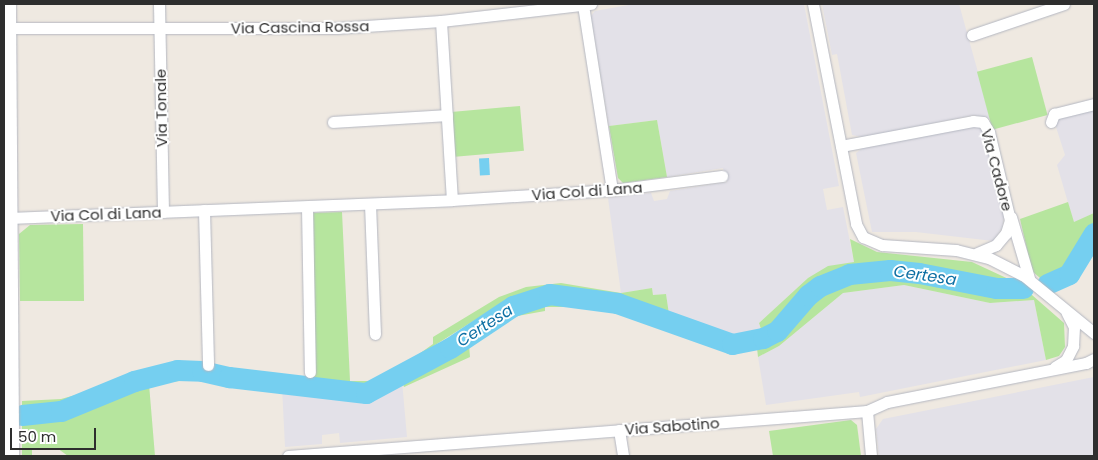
<!DOCTYPE html>
<style>
body{margin:0}
#map{position:relative;width:1098px;height:460px;overflow:hidden;background:#efe9e1;font-family:Poppins,sans-serif}
div>[style]{position:absolute}
[style*='--x']{left:calc(var(--x)*1px);top:calc(var(--y)*1px);width:calc(var(--w)*1px);rotate:calc(var(--a)*1deg)}
.industrial>*{inset:0;background:#e3e1e8}
.green>*{inset:0;background:#b6e59e;transform-origin:0 0}
.water>*{inset:0;background:#75cff0;transform-origin:0 0}
.river>*{height:21px;margin:-10.5px;padding:0 10.5px;transform-origin:10.5px;border-radius:10.5px;background:#75cff0}
.roads{filter:drop-shadow(0 0 1px #b4b7c1) drop-shadow(0 0 1px #b4b7c1)}
.street>*{height:11px;margin:-5.5px;padding:0 5.5px;transform-origin:5.5px;border-radius:5.5px;background:#fff}
.secondary>*{height:15px;margin:-7.5px;padding:0 7.5px;transform-origin:7.5px;border-radius:7.5px;background:#fff}
span{translate:-50% -50%;white-space:nowrap;text-align:center;line-height:1.15;-webkit-text-stroke:4px #fff;paint-order:stroke}
.street-label{font-size:15px;color:#2e2e2e}
.water-label{font-size:16px;color:#0d6fa3;font-style:italic}
.frame{position:absolute;inset:0;border:5px solid #2e2e2e;pointer-events:none}
.scale{position:absolute;left:10px;top:428px;width:86px;height:22px;box-sizing:border-box;border:2px solid #2e2e2e;border-top:0;padding-left:6px;font-size:15px;line-height:18px;white-space:nowrap;color:#2e2e2e;-webkit-text-stroke:4px #fff;paint-order:stroke}
</style>
<div id="map">
<div class="industrial">
<div style="clip-path:polygon(634px 4px,804px 4px,839px 186px,823px 189px,827px 210px,843px 207px,854px 262px,808px 278px,759px 323px,761px 329px,753px 334px,720px 334px,669px 314px,666px 294px,653px 295px,652px 288px,621px 293px,608px 198px,651px 193px,654px 201px,667px 199px,670px 191px,727px 182px,723px 168px,667px 177px,657px 120px,609px 126px,591px 16px,595px 11px)"></div>
<div style="clip-path:polygon(822px 4px,959px 4px,991px 119px,974px 115px,863px 137px,852px 135px,837px 54px,832px 55px)"></div>
<div style="clip-path:polygon(1094px 109px,1094px 213px,1074px 223px,1057px 165px,1065px 155px,1055px 124px,1056px 118px)"></div>
<div style="clip-path:polygon(977px 125px,983px 129px,1004px 217px,1002px 228px,993px 241px,916px 232px,872px 232px,856px 153px,864px 147px)"></div>
<div style="clip-path:polygon(904px 285px,990px 303px,1034px 300px,1046px 360px,860px 397px,859px 392px,766px 405px,758px 357px,779px 346px,843px 293px)"></div>
<div style="clip-path:polygon(1094px 377px,1094px 456px,879px 456px,876px 429px,883px 419px)"></div>
<div style="clip-path:polygon(402px 381px,407px 437px,340px 443px,339px 433px,322px 435px,322px 444px,285px 447px,282px 387px,353px 401px,385px 392px)"></div>
</div>
<div class="green">
<div style="left:1032px;top:57px;width:60px;height:57px;rotate:75deg"></div>
<div style="left:520px;top:106px;width:45px;height:69px;rotate:85deg"></div>
<div style="clip-path:polygon(657px 120px,667px 177px,623px 183px,618px 178px,609px 126px)"></div>
<div style="clip-path:polygon(1068px 202px,1074px 222px,1094px 213px,1094px 228px,1063px 269px,1040px 278px,1032px 271px,1020px 219px)"></div>
<div style="clip-path:polygon(342px 212px,350px 381px,378px 381px,358px 388px,306px 381px,306px 377px,313px 377px,310px 218px,311px 213px)"></div>
<div style="clip-path:polygon(83px 224px,84px 301px,20px 301px,19px 234px,30px 225px)"></div>
<div style="clip-path:polygon(850px 239px,877px 252px,972px 262px,1015px 282px,1003px 283px,913px 267px,870px 267px,838px 271px,801px 291px,779px 320px,753px 334px,761px 329px,759px 323px,808px 278px,828px 266px,854px 262px)"></div>
<div style="clip-path:polygon(865px 277px,929px 278px,1004px 296px,1032px 295px,1064px 323px,1065px 347px,1059px 356px,1046px 360px,1034px 300px,990px 303px,904px 285px,843px 293px,779px 346px,758px 357px,757px 348px,784px 330px,816px 293px,834px 283px)"></div>
<div style="clip-path:polygon(561px 283px,621px 293px,652px 288px,653px 295px,666px 294px,669px 314px,627px 299px,558px 289px,540px 291px,497px 306px,405px 364px,433px 344px,433px 337px,499px 297px,526px 287px)"></div>
<div style="clip-path:polygon(547px 300px,563px 304px,586px 306px,592px 307px,545px 307px,545px 311px,512px 317px,512px 313px,522px 309px)"></div>
<div style="clip-path:polygon(469px 345px,470px 357px,404px 387px,402px 381px,366px 400px,353px 401px,282px 387px,231px 386px,200px 379px,149px 384px,155px 456px,68px 456px,57px 448px,32px 448px,32px 456px,22px 456px,22px 421px,60px 417px,160px 377px,201px 374px,229px 383px,295px 387px,351px 398px,365px 398px)"></div>
<div style="clip-path:polygon(108px 386px,61px 404px,22px 407px,22px 401px,61px 399px)"></div>
<div style="clip-path:polygon(851px 420px,857px 425px,861px 456px,773px 456px,769px 431px)"></div>
</div>
<div class="water">
<div style="left:489px;top:158px;width:17px;height:10px;rotate:87deg"></div>
</div>
<div class="river">
<div style="--x:1047;--y:284;--w:24;--a:-24"></div>
<div style="--x:1069;--y:274;--w:48;--a:-58.6"></div>
<div style="--x:22;--y:415;--w:39;--a:-6"></div>
<div style="--x:61;--y:411;--w:79;--a:-22.3"></div>
<div style="--x:134;--y:381;--w:44;--a:-14.3"></div>
<div style="--x:177;--y:370;--w:25;--a:2"></div>
<div style="--x:202;--y:371;--w:28;--a:13"></div>
<div style="--x:229;--y:377;--w:138;--a:6.7"></div>
<div style="--x:366;--y:393;--w:95;--a:-28.2"></div>
<div style="--x:450;--y:348;--w:76;--a:-33.7"></div>
<div style="--x:513;--y:306;--w:38;--a:-18"></div>
<div style="--x:549;--y:294;--w:69;--a:7.5"></div>
<div style="--x:617;--y:303;--w:122;--a:19.6"></div>
<div style="--x:732;--y:344;--w:32;--a:-11"></div>
<div style="--x:763;--y:338;--w:16;--a:-27"></div>
<div style="--x:777;--y:331;--w:48;--a:-49.3"></div>
<div style="--x:808;--y:295;--w:15;--a:-37"></div>
<div style="--x:820;--y:286;--w:31;--a:-22"></div>
<div style="--x:849;--y:274;--w:41;--a:-5.6"></div>
<div style="--x:890;--y:270;--w:29;--a:6"></div>
<div style="--x:919;--y:273;--w:78;--a:11"></div>
<div style="--x:996;--y:288;--w:27;--a:0"></div>
</div>
<div class="roads">
<div class="street">
<div style="--x:159;--y:4;--w:208;--a:88.9"></div>
<div style="--x:813;--y:4;--w:224;--a:78.9"></div>
<div style="--x:856;--y:224;--w:15;--a:62"></div>
<div style="--x:863;--y:237;--w:21;--a:23"></div>
<div style="--x:882;--y:245;--w:74;--a:3.9"></div>
<div style="--x:956;--y:250;--w:34;--a:14"></div>
<div style="--x:989;--y:258;--w:38;--a:27"></div>
<div style="--x:1023;--y:275;--w:92;--a:39.2"></div>
<div style="--x:583;--y:5;--w:187;--a:81.1"></div>
<div style="--x:441;--y:21;--w:179;--a:86.5"></div>
<div style="--x:8;--y:28;--w:328;--a:0"></div>
<div style="--x:336;--y:28;--w:105;--a:-3.8"></div>
<div style="--x:441;--y:21;--w:151;--a:-6.5"></div>
<div style="--x:972;--y:35;--w:97;--a:-18.6"></div>
<div style="--x:333;--y:122;--w:114;--a:-3.5"></div>
<div style="--x:1051;--y:122;--w:9;--a:-69"></div>
<div style="--x:1054;--y:114;--w:41;--a:-14"></div>
<div style="--x:841;--y:146;--w:134;--a:-10.7"></div>
<div style="--x:973;--y:121;--w:10;--a:6"></div>
<div style="--x:983;--y:122;--w:12;--a:59"></div>
<div style="--x:989;--y:132;--w:90;--a:76.6"></div>
<div style="--x:1010;--y:220;--w:14;--a:107"></div>
<div style="--x:1006;--y:233;--w:16;--a:130"></div>
<div style="--x:996;--y:245;--w:21;--a:157"></div>
<div style="--x:370;--y:204;--w:130;--a:87.8"></div>
<div style="--x:307;--y:207;--w:165;--a:89"></div>
<div style="--x:204;--y:210;--w:155;--a:88.5"></div>
<div style="--x:1011;--y:217;--w:64;--a:73.6"></div>
<div style="--x:9;--y:218;--w:443;--a:-2.3"></div>
<div style="--x:452;--y:200;--w:160;--a:-3.6"></div>
<div style="--x:612;--y:190;--w:111;--a:-7.3"></div>
<div style="--x:1055;--y:367;--w:13;--a:-32"></div>
<div style="--x:1066;--y:360;--w:16;--a:-63"></div>
<div style="--x:1073;--y:346;--w:19;--a:-87"></div>
<div style="--x:1074;--y:327;--w:16;--a:-117"></div>
<div style="--x:867;--y:411;--w:45;--a:84.9"></div>
<div style="--x:619;--y:430;--w:26;--a:81"></div>
<div style="--x:288;--y:456;--w:581;--a:-4.44"></div>
<div style="--x:867;--y:411;--w:22;--a:-24"></div>
<div style="--x:887;--y:402;--w:203;--a:-11.1"></div>
<div style="--x:1086;--y:363;--w:9;--a:-27"></div>
</div>
<div class="secondary">
<div style="--x:8;--y:4;--w:452;--a:89.6"></div>
</div>
</div>
<div class="street-label">
<span style="left:300px;top:27px;rotate:-1deg">Via Cascina Rossa</span>
<span style="left:161px;top:108px;rotate:-91deg">Via Tonale</span>
<span style="left:997px;top:170px;rotate:75deg">Via Cadore</span>
<span style="left:587px;top:191px;rotate:-4deg">Via Col di Lana</span>
<span style="left:106px;top:214px;rotate:-2deg">Via Col di Lana</span>
<span style="left:672px;top:426px;rotate:-4deg">Via Sabotino</span>
</div>
<div class="water-label">
<span style="left:925px;top:276px;rotate:8deg">Certesa</span>
<span style="left:485px;top:326px;rotate:-33deg">Certesa</span>
</div>
<div class="frame"></div>
<div class="scale">50 m</div>
</div>
